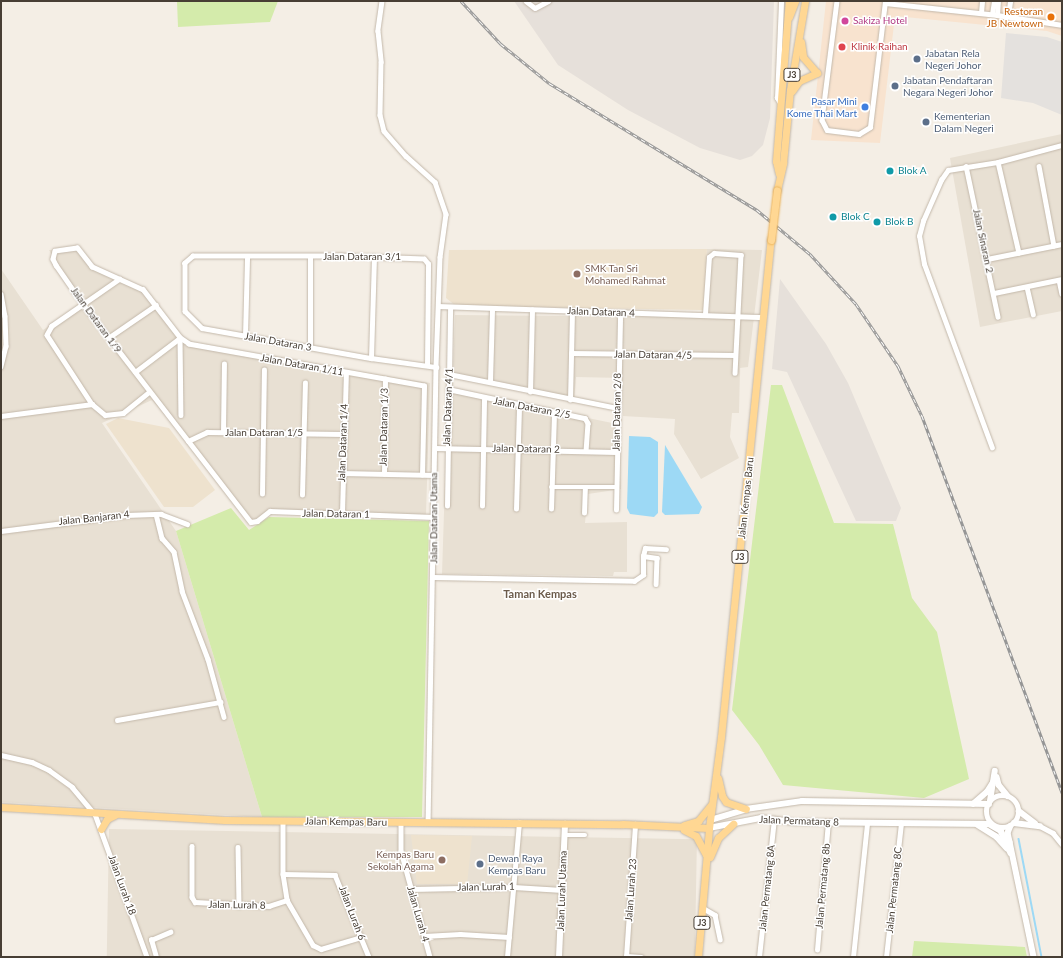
<!DOCTYPE html>
<style>
body{margin:0}
#map{position:relative;width:1063px;height:958px;overflow:hidden;background:#f4eee5;font-family:Lato,sans-serif}
div>[style]{position:absolute}
[style*='--x']{left:calc(var(--x)*1px);top:calc(var(--y)*1px);width:calc(var(--w)*1px);rotate:calc(var(--a)*1deg)}
.residential>*{inset:0;background:#e8e0d3;transform-origin:0 0}
.commercial>*{inset:0;background:#f8e3cf}
.industrial>*{inset:0;background:#e6e0da}
.education>*{inset:0;background:#eee2ce}
.green>*{inset:0;background:#d4ebab}
.parking>*{inset:0;background:#e4e1de}
.water>*{inset:0;background:#9dd9f5}
.stream>*{height:1.5px;margin:-0.75px;padding:0 0.75px;transform-origin:0.75px;border-radius:0.75px;background:#9dd9f5}
.roads{filter:drop-shadow(0 0 1px #c3b8aa) drop-shadow(0 0 1px #c3b8aa)}
.minor>*{height:4.5px;margin:-2.25px;padding:0 2.25px;transform-origin:2.25px;border-radius:2.25px;background:#fff}
.tertiary>*{height:5.5px;margin:-2.75px;padding:0 2.75px;transform-origin:2.75px;border-radius:2.75px;background:#fff}
.tertiary>.ring{margin:-2.75px;padding:0;box-sizing:content-box;background:none;border:5.5px solid #fff;border-radius:50%}
.primary>*{height:7px;margin:-3.5px;padding:0 3.5px;transform-origin:3.5px;border-radius:3.5px;background:#ffd793}
.rail>*{height:3px;margin-top:-1.5px;transform-origin:0;background:repeating-linear-gradient(90deg,#fff 0 4.5px,#969696 0 9px);box-sizing:border-box;border-block:1px solid #969696}
.bridges{filter:drop-shadow(0 0 1px #ecb45b) drop-shadow(0 0 1px #ecb45b)}
.primary-bridge>*{height:7px;margin:-3.5px;padding:0 3.5px;transform-origin:3.5px;border-radius:3.5px;background:#ffd793}
.dots>*{width:11px;height:11px;translate:-50% -50%;box-sizing:border-box;border:2px solid #fff;border-radius:50%}
span{translate:-50% -50%;white-space:nowrap;text-align:center;line-height:1.15;-webkit-text-stroke:3px #fff;paint-order:stroke}
.shield-label span{padding:1px 3px;background:#fff;border:1px solid;border-radius:3px;-webkit-text-stroke-width:0}
.shield-label{font-size:9px;color:#473e34;font-weight:700}
.food-label{font-size:10px;color:#c56008}
.right{translate:-100% -50%;text-align:right}
.hotel-label{font-size:10px;color:#b23c85}
.left{translate:0 -50%;text-align:left}
.health-label{font-size:10px;color:#be3a42}
.service-label{font-size:10px;color:#4e5e75}
.shop-label{font-size:10px;color:#366cbe}
.culture-label{font-size:10px;color:#0d838f}
.street-label{font-size:10px;color:#473e34}
.education-label{font-size:10px;color:#785e54}
.neighbourhood-label{font-size:11px;color:#6b5b4b;font-weight:700}
.frame{position:absolute;inset:0;border:2px solid #473e34;pointer-events:none}
</style>
<div id="map">
<div class="residential">
<div style="clip-path:polygon(1062px 134px,1062px 311px,980px 327px,950px 158px)"></div>
<div style="clip-path:polygon(707px 249px,762px 250px,748px 367px,740px 368px,739px 413px,732px 413px,730px 437px,739px 458px,701px 479px,674px 434px,675px 419px,623px 416px,622px 378px,576px 377px,574px 402px,453px 376px,455px 315px,703px 317px)"></div>
<div style="clip-path:polygon(49px 250px,82px 250px,92px 267px,143px 290px,185px 344px,430px 383px,426px 515px,270px 511px,253px 520px,152px 400px,102px 423px,176px 531px,262px 817px,1px 802px,1px 269px,43px 330px,83px 304px)"></div>
<div style="clip-path:polygon(448px 389px,617px 424px,621px 489px,588px 494px,585px 523px,627px 522px,627px 572px,614px 572px,613px 576px,442px 574px)"></div>
<div style="left:109px;top:829px;width:588px;height:131px;rotate:1deg"></div>
</div>
<div class="commercial">
<div style="clip-path:polygon(826px 1px,1062px 1px,1062px 36px,1047px 31px,895px 16px,880px 143px,811px 140px)"></div>
</div>
<div class="industrial">
<div style="clip-path:polygon(514px 1px,774px 1px,770px 118px,763px 145px,752px 156px,740px 160px,700px 148px,628px 110px,558px 65px)"></div>
<div style="clip-path:polygon(780px 279px,826px 344px,848px 383px,901px 508px,896px 521px,856px 521px,787px 372px,772px 369px)"></div>
</div>
<div class="education">
<div style="clip-path:polygon(707px 249px,704px 310px,456px 306px,446px 298px,449px 250px)"></div>
<div style="clip-path:polygon(118px 418px,169px 428px,215px 490px,193px 507px,164px 507px,106px 424px)"></div>
<div style="clip-path:polygon(411px 835px,472px 836px,467px 884px,417px 884px)"></div>
</div>
<div class="green">
<div style="clip-path:polygon(177px 1px,278px 1px,270px 22px,178px 27px)"></div>
<div style="clip-path:polygon(771px 385px,782px 385px,834px 523px,893px 524px,912px 598px,937px 632px,969px 779px,924px 798px,783px 785px,759px 745px,732px 710px)"></div>
<div style="clip-path:polygon(231px 508px,249px 530px,269px 517px,429px 521px,422px 817px,262px 817px,176px 531px)"></div>
<div style="clip-path:polygon(914px 941px,1025px 947px,1027px 957px,912px 957px)"></div>
</div>
<div class="parking">
<div style="clip-path:polygon(1006px 33px,1047px 37px,1062px 42px,1062px 115px,1033px 103px,1001px 98px)"></div>
</div>
<div class="water">
<div style="clip-path:polygon(629px 436px,650px 437px,658px 442px,658px 513px,654px 517px,630px 514px,627px 508px)"></div>
<div style="clip-path:polygon(665px 445px,702px 507px,699px 514px,665px 515px,662px 512px)"></div>
</div>
<div class="stream">
<div style="--x:1019;--y:839;--w:120;--a:79"></div>
</div>
<div class="roads">
<div class="minor">
<div style="--x:382;--y:1;--w:30;--a:98"></div>
<div style="--x:378;--y:31;--w:31;--a:84"></div>
<div style="--x:381;--y:62;--w:53;--a:91.1"></div>
<div style="--x:380;--y:115;--w:16;--a:76"></div>
<div style="--x:384;--y:131;--w:33;--a:49"></div>
<div style="--x:406;--y:156;--w:39;--a:42"></div>
<div style="--x:435;--y:182;--w:34;--a:71"></div>
<div style="--x:446;--y:214;--w:43;--a:97.9"></div>
<div style="--x:440;--y:257;--w:110;--a:92.1"></div>
<div style="--x:436;--y:367;--w:456;--a:91"></div>
<div style="--x:526;--y:1;--w:11;--a:38"></div>
<div style="--x:535;--y:8;--w:15;--a:-28"></div>
<div style="--x:837;--y:1;--w:120;--a:97.2"></div>
<div style="--x:822;--y:120;--w:11;--a:63"></div>
<div style="--x:827;--y:130;--w:32;--a:7"></div>
<div style="--x:859;--y:134;--w:13;--a:-32"></div>
<div style="--x:870;--y:127;--w:127;--a:-83.2"></div>
<div style="--x:885;--y:3;--w:113;--a:6.1"></div>
<div style="--x:997;--y:15;--w:66;--a:8.7"></div>
<div style="--x:981;--y:13;--w:12;--a:-85"></div>
<div style="--x:992;--y:14;--w:13;--a:-81"></div>
<div style="--x:997;--y:15;--w:14;--a:-86"></div>
<div style="--x:1008;--y:16;--w:15;--a:-82"></div>
<div style="--x:780;--y:103;--w:6;--a:-121"></div>
<div style="--x:777;--y:98;--w:97;--a:-87.6"></div>
<div style="--x:998;--y:162;--w:93;--a:77"></div>
<div style="--x:966;--y:166;--w:154;--a:78"></div>
<div style="--x:1039;--y:166;--w:81;--a:79.4"></div>
<div style="--x:987;--y:259;--w:76;--a:-11.3"></div>
<div style="--x:120;--y:279;--w:83;--a:145.3"></div>
<div style="--x:52;--y:326;--w:10;--a:119"></div>
<div style="--x:47;--y:335;--w:82;--a:56.9"></div>
<div style="--x:92;--y:404;--w:17;--a:40"></div>
<div style="--x:105;--y:415;--w:18;--a:-6"></div>
<div style="--x:123;--y:413;--w:33;--a:-39"></div>
<div style="--x:1059;--y:280;--w:14;--a:78"></div>
<div style="--x:1027;--y:287;--w:28;--a:77"></div>
<div style="--x:994;--y:293;--w:69;--a:-11.6"></div>
<div style="--x:1;--y:294;--w:22;--a:80"></div>
<div style="--x:5;--y:316;--w:30;--a:88"></div>
<div style="--x:6;--y:346;--w:21;--a:104"></div>
<div style="--x:440;--y:306;--w:323;--a:2"></div>
<div style="--x:705;--y:314;--w:57;--a:-86"></div>
<div style="--x:709;--y:257;--w:6;--a:-39"></div>
<div style="--x:714;--y:253;--w:27;--a:4"></div>
<div style="--x:741;--y:255;--w:118;--a:92.9"></div>
<div style="--x:245;--y:336;--w:79;--a:-88.5"></div>
<div style="--x:108;--y:338;--w:58;--a:-34.5"></div>
<div style="--x:180;--y:338;--w:77;--a:89.3"></div>
<div style="--x:310;--y:347;--w:89;--a:-90"></div>
<div style="--x:571;--y:353;--w:164;--a:0.7"></div>
<div style="--x:371;--y:358;--w:101;--a:-88.3"></div>
<div style="--x:427;--y:365;--w:101;--a:-89.4"></div>
<div style="--x:428;--y:264;--w:6;--a:-129"></div>
<div style="--x:424;--y:259;--w:83;--a:-177.9"></div>
<div style="--x:341;--y:256;--w:148;--a:180"></div>
<div style="--x:193;--y:256;--w:11;--a:139"></div>
<div style="--x:185;--y:263;--w:48;--a:90"></div>
<div style="--x:185;--y:311;--w:24;--a:45"></div>
<div style="--x:202;--y:328;--w:172;--a:10.1"></div>
<div style="--x:371;--y:358;--w:66;--a:7.9"></div>
<div style="--x:135;--y:372;--w:56;--a:-37.1"></div>
<div style="--x:449;--y:374;--w:171;--a:11.4"></div>
<div style="--x:490;--y:382;--w:73;--a:-88.4"></div>
<div style="--x:448;--y:389;--w:140;--a:12"></div>
<div style="--x:585;--y:418;--w:6;--a:59"></div>
<div style="--x:588;--y:423;--w:27;--a:94"></div>
<div style="--x:530;--y:392;--w:82;--a:-88.6"></div>
<div style="--x:570;--y:400;--w:89;--a:-88.7"></div>
<div style="--x:1;--y:416;--w:92;--a:-7.5"></div>
<div style="--x:223;--y:432;--w:68;--a:-89.2"></div>
<div style="--x:188;--y:441;--w:21;--a:-25"></div>
<div style="--x:207;--y:432;--w:136;--a:0.8"></div>
<div style="--x:435;--y:448;--w:181;--a:1.3"></div>
<div style="--x:992;--y:448;--w:196;--a:-110.3"></div>
<div style="--x:924;--y:264;--w:28;--a:-100"></div>
<div style="--x:919;--y:236;--w:16;--a:-75"></div>
<div style="--x:923;--y:221;--w:45;--a:-66.3"></div>
<div style="--x:941;--y:180;--w:12;--a:-55"></div>
<div style="--x:948;--y:170;--w:51;--a:-9.1"></div>
<div style="--x:998;--y:162;--w:66;--a:-14.9"></div>
<div style="--x:342;--y:473;--w:92;--a:1.2"></div>
<div style="--x:384;--y:474;--w:95;--a:-89.4"></div>
<div style="--x:422;--y:475;--w:89;--a:-88.7"></div>
<div style="--x:424;--y:386;--w:239;--a:-169.9"></div>
<div style="--x:189;--y:344;--w:11;--a:-146"></div>
<div style="--x:180;--y:338;--w:61;--a:-127.6"></div>
<div style="--x:143;--y:290;--w:56;--a:-155.7"></div>
<div style="--x:92;--y:267;--w:24;--a:-128"></div>
<div style="--x:77;--y:248;--w:22;--a:172"></div>
<div style="--x:55;--y:251;--w:8;--a:104"></div>
<div style="--x:53;--y:259;--w:7;--a:63"></div>
<div style="--x:56;--y:265;--w:47;--a:55.3"></div>
<div style="--x:83;--y:304;--w:275;--a:52.4"></div>
<div style="--x:251;--y:522;--w:6;--a:-9"></div>
<div style="--x:257;--y:521;--w:16;--a:-38"></div>
<div style="--x:270;--y:511;--w:164;--a:2.1"></div>
<div style="--x:551;--y:487;--w:65;--a:0"></div>
<div style="--x:262;--y:494;--w:124;--a:-89.1"></div>
<div style="--x:302;--y:495;--w:112;--a:-88.5"></div>
<div style="--x:447;--y:506;--w:198;--a:-89.1"></div>
<div style="--x:482;--y:506;--w:108;--a:-88.9"></div>
<div style="--x:516;--y:509;--w:103;--a:-88.3"></div>
<div style="--x:551;--y:509;--w:96;--a:-88.2"></div>
<div style="--x:616;--y:510;--w:197;--a:-88.8"></div>
<div style="--x:342;--y:513;--w:140;--a:-88.4"></div>
<div style="--x:584;--y:513;--w:25;--a:-88"></div>
<div style="--x:156;--y:514;--w:25;--a:76"></div>
<div style="--x:162;--y:538;--w:18;--a:49"></div>
<div style="--x:174;--y:552;--w:40;--a:78"></div>
<div style="--x:182;--y:591;--w:73;--a:69.1"></div>
<div style="--x:208;--y:659;--w:60;--a:74.6"></div>
<div style="--x:1;--y:531;--w:126;--a:-7.3"></div>
<div style="--x:126;--y:515;--w:35;--a:-2"></div>
<div style="--x:161;--y:514;--w:28;--a:21"></div>
<div style="--x:643;--y:556;--w:8;--a:-76"></div>
<div style="--x:645;--y:548;--w:21;--a:3"></div>
<div style="--x:433;--y:577;--w:201;--a:1.1"></div>
<div style="--x:634;--y:581;--w:11;--a:-34"></div>
<div style="--x:643;--y:575;--w:19;--a:-90"></div>
<div style="--x:643;--y:556;--w:14;--a:8"></div>
<div style="--x:657;--y:558;--w:26;--a:92"></div>
<div style="--x:117;--y:720;--w:105;--a:-9.9"></div>
<div style="--x:1;--y:755;--w:32;--a:13"></div>
<div style="--x:32;--y:762;--w:19;--a:25"></div>
<div style="--x:49;--y:770;--w:29;--a:36"></div>
<div style="--x:72;--y:787;--w:35;--a:50"></div>
<div style="--x:95;--y:814;--w:152;--a:70"></div>
<div style="--x:283;--y:821;--w:53;--a:90"></div>
<div style="--x:283;--y:874;--w:26;--a:81"></div>
<div style="--x:287;--y:900;--w:52;--a:60"></div>
<div style="--x:313;--y:945;--w:9;--a:27"></div>
<div style="--x:321;--y:949;--w:42;--a:-16.7"></div>
<div style="--x:401;--y:823;--w:28;--a:90"></div>
<div style="--x:401;--y:851;--w:110;--a:74.7"></div>
<div style="--x:1040;--y:826;--w:15;--a:28"></div>
<div style="--x:1053;--y:833;--w:14;--a:51"></div>
<div style="--x:564;--y:835;--w:21;--a:0"></div>
<div style="--x:192;--y:846;--w:51;--a:90"></div>
<div style="--x:192;--y:897;--w:6;--a:59"></div>
<div style="--x:195;--y:902;--w:74;--a:3.1"></div>
<div style="--x:269;--y:906;--w:19;--a:-18"></div>
<div style="--x:238;--y:847;--w:59;--a:89"></div>
<div style="--x:283;--y:874;--w:52;--a:1.1"></div>
<div style="--x:335;--y:875;--w:89;--a:67.5"></div>
<div style="--x:410;--y:889;--w:104;--a:-1.1"></div>
<div style="--x:514;--y:887;--w:48;--a:3.6"></div>
<div style="--x:703;--y:908;--w:14;--a:30"></div>
<div style="--x:715;--y:915;--w:25;--a:78"></div>
<div style="--x:424;--y:936;--w:36;--a:-3"></div>
<div style="--x:460;--y:934;--w:49;--a:3.5"></div>
<div style="--x:817;--y:950;--w:128;--a:-85.1"></div>
<div style="--x:626;--y:956;--w:15;--a:4"></div>
<div style="--x:156;--y:957;--w:18;--a:-106"></div>
<div style="--x:151;--y:940;--w:21;--a:-23"></div>
<div style="--x:507;--y:957;--w:135;--a:-84.9"></div>
<div style="--x:626;--y:957;--w:133;--a:-86.1"></div>
<div style="--x:759;--y:957;--w:138;--a:-83.8"></div>
<div style="--x:853;--y:957;--w:135;--a:-84"></div>
<div style="--x:886;--y:957;--w:135;--a:-83.6"></div>
</div>
<div class="tertiary">
<div style="--x:997;--y:777;--w:8;--a:76"></div>
<div style="--x:999;--y:785;--w:14;--a:51"></div>
<div class="ring" style="left:987px;top:796px;width:26.5px;height:26.5px"></div>
<div style="--x:990;--y:801;--w:30;--a:-81"></div>
<div style="--x:973;--y:804;--w:18;--a:-41"></div>
<div style="--x:987;--y:792;--w:15;--a:-58"></div>
<div style="--x:1019;--y:811;--w:20;--a:37"></div>
<div style="--x:711;--y:820;--w:37;--a:-17"></div>
<div style="--x:746;--y:809;--w:57;--a:-8.1"></div>
<div style="--x:802;--y:801;--w:187;--a:0.9"></div>
<div style="--x:1014;--y:823;--w:26;--a:7"></div>
<div style="--x:978;--y:825;--w:22;--a:32"></div>
<div style="--x:997;--y:837;--w:15;--a:48"></div>
<div style="--x:1011;--y:826;--w:8;--a:113"></div>
<div style="--x:1008;--y:833;--w:9;--a:77"></div>
<div style="--x:1010;--y:842;--w:117;--a:78.2"></div>
<div style="--x:709;--y:828;--w:53;--a:-10.9"></div>
<div style="--x:761;--y:818;--w:35;--a:7"></div>
<div style="--x:796;--y:822;--w:193;--a:0.6"></div>
<div style="--x:989;--y:824;--w:14;--a:30"></div>
<div style="--x:1001;--y:831;--w:24;--a:66"></div>
<div style="--x:559;--y:957;--w:133;--a:-87.4"></div>
</div>
<div class="primary">
<div style="--x:789;--y:17;--w:17;--a:-69"></div>
<div style="--x:801;--y:42;--w:15;--a:82"></div>
<div style="--x:803;--y:57;--w:21;--a:49"></div>
<div style="--x:792;--y:91;--w:12;--a:-55"></div>
<div style="--x:799;--y:81;--w:20;--a:-24"></div>
<div style="--x:779;--y:174;--w:13;--a:-103"></div>
<div style="--x:776;--y:161;--w:161;--a:-85.4"></div>
<div style="--x:777;--y:190;--w:28;--a:-77"></div>
<div style="--x:783;--y:163;--w:73;--a:-84.5"></div>
<div style="--x:790;--y:90;--w:90;--a:-80.4"></div>
<div style="--x:718;--y:778;--w:18;--a:77"></div>
<div style="--x:722;--y:796;--w:7;--a:56"></div>
<div style="--x:726;--y:802;--w:21;--a:19"></div>
<div style="--x:1;--y:807;--w:224;--a:3.3"></div>
<div style="--x:225;--y:820;--w:398;--a:0.6"></div>
<div style="--x:623;--y:824;--w:86;--a:2.7"></div>
<div style="--x:684;--y:825;--w:15;--a:-16"></div>
<div style="--x:698;--y:821;--w:21;--a:-51"></div>
<div style="--x:101;--y:829;--w:12;--a:-59"></div>
<div style="--x:107;--y:819;--w:9;--a:-27"></div>
<div style="--x:684;--y:830;--w:13;--a:27"></div>
<div style="--x:696;--y:836;--w:21;--a:62"></div>
<div style="--x:710;--y:857;--w:21;--a:-67"></div>
<div style="--x:718;--y:838;--w:21;--a:-43"></div>
<div style="--x:698;--y:957;--w:129;--a:-85.1"></div>
<div style="--x:709;--y:828;--w:92;--a:-82.5"></div>
<div style="--x:721;--y:737;--w:500;--a:-84.3"></div>
</div>
</div>
<div class="rail">
<div style="--x:461;--y:1;--w:59;--a:47.1"></div>
<div style="--x:501;--y:44;--w:62;--a:39.1"></div>
<div style="--x:549;--y:83;--w:244;--a:31.4"></div>
<div style="--x:757;--y:210;--w:69;--a:39.7"></div>
<div style="--x:810;--y:254;--w:68;--a:47.4"></div>
<div style="--x:856;--y:304;--w:75;--a:55.9"></div>
<div style="--x:898;--y:366;--w:55;--a:64.4"></div>
<div style="--x:922;--y:416;--w:402;--a:69.6"></div>
</div>
<div class="bridges">
<div class="primary-bridge">
<div style="--x:771;--y:240;--w:50;--a:-83.2"></div>
</div>
</div>
<div class="dots">
<div style="left:1051px;top:17px;background:#e8710a"></div>
<div style="left:845px;top:21px;background:#d1479c"></div>
<div style="left:842px;top:47px;background:#e0444e"></div>
<div style="left:917px;top:59px;background:#5c6f8a"></div>
<div style="left:895px;top:86px;background:#5c6f8a"></div>
<div style="left:865px;top:107px;background:#3f7fe0"></div>
<div style="left:926px;top:122px;background:#5c6f8a"></div>
<div style="left:890px;top:171px;background:#0f9aa8"></div>
<div style="left:833px;top:217px;background:#0f9aa8"></div>
<div style="left:877px;top:222px;background:#0f9aa8"></div>
<div style="left:577px;top:274px;background:#8d6e63"></div>
<div style="left:442px;top:860px;background:#8d6e63"></div>
<div style="left:480px;top:864px;background:#5c6f8a"></div>
</div>
<div class="shield-label">
<span style="left:792px;top:75px">J3</span>
<span style="left:740px;top:557px">J3</span>
<span style="left:702px;top:923px">J3</span>
</div>
<div class="food-label">
<span class="right" style="left:1043px;top:17px">Restoran<br>JB Newtown</span>
</div>
<div class="hotel-label">
<span class="left" style="left:853px;top:21px">Sakiza Hotel</span>
</div>
<div class="health-label">
<span class="left" style="left:851px;top:47px">Klinik Raihan</span>
</div>
<div class="service-label">
<span class="left" style="left:925px;top:59px">Jabatan Rela<br>Negeri Johor</span>
<span class="left" style="left:903px;top:86px">Jabatan Pendaftaran<br>Negara Negeri Johor</span>
<span class="left" style="left:934px;top:122px">Kementerian<br>Dalam Negeri</span>
<span class="left" style="left:488px;top:864px">Dewan Raya<br>Kempas Baru</span>
</div>
<div class="shop-label">
<span class="right" style="left:857px;top:107px">Pasar Mini<br>Kome Thai Mart</span>
</div>
<div class="culture-label">
<span class="left" style="left:898px;top:171px">Blok A</span>
<span class="left" style="left:841px;top:217px">Blok C</span>
<span class="left" style="left:885px;top:222px">Blok B</span>
</div>
<div class="street-label">
<span style="left:983px;top:241px;rotate:78deg">Jalan Sinaran 2</span>
<span style="left:362px;top:257px">Jalan Dataran 3/1</span>
<span style="left:601px;top:312px;rotate:2deg">Jalan Dataran 4</span>
<span style="left:96px;top:320px;rotate:54deg">Jalan Dataran 1/9</span>
<span style="left:278px;top:342px;rotate:10deg">Jalan Dataran 3</span>
<span style="left:653px;top:355px;rotate:1deg">Jalan Dataran 4/5</span>
<span style="left:302px;top:365px;rotate:10deg">Jalan Dataran 1/11</span>
<span style="left:448px;top:407px;rotate:-88deg">Jalan Dataran 4/1</span>
<span style="left:532px;top:408px;rotate:11deg">Jalan Dataran 2/5</span>
<span style="left:617px;top:412px;rotate:-89deg">Jalan Dataran 2/8</span>
<span style="left:384px;top:427px;rotate:-89deg">Jalan Dataran 1/3</span>
<span style="left:264px;top:433px">Jalan Dataran 1/5</span>
<span style="left:343px;top:443px;rotate:-88deg">Jalan Dataran 1/4</span>
<span style="left:526px;top:449px;rotate:1deg">Jalan Dataran 2</span>
<span style="left:746px;top:498px;rotate:-84deg">Jalan Kempas Baru</span>
<span style="left:336px;top:514px;rotate:1deg">Jalan Dataran 1</span>
<span style="left:94px;top:518px;rotate:-6deg">Jalan Banjaran 4</span>
<span style="left:434px;top:518px;rotate:-90deg">Jalan Dataran Utama</span>
<span style="left:799px;top:821px;rotate:2deg">Jalan Permatang 8</span>
<span style="left:346px;top:822px;rotate:1deg">Jalan Kempas Baru</span>
<span style="left:122px;top:885px;rotate:70deg">Jalan Lurah 18</span>
<span style="left:823px;top:886px;rotate:-85deg">Jalan Permatang 8b</span>
<span style="left:486px;top:887px;rotate:-1deg">Jalan Lurah 1</span>
<span style="left:767px;top:888px;rotate:-84deg">Jalan Permatang 8A</span>
<span style="left:631px;top:890px;rotate:-86deg">Jalan Lurah 23</span>
<span style="left:894px;top:890px;rotate:-84deg">Jalan Permatang 8C</span>
<span style="left:562px;top:891px;rotate:-88deg">Jalan Lurah Utama</span>
<span style="left:237px;top:905px;rotate:1deg">Jalan Lurah 8</span>
<span style="left:352px;top:913px;rotate:69deg">Jalan Lurah 6</span>
<span style="left:418px;top:914px;rotate:74deg">Jalan Lurah 4</span>
</div>
<div class="education-label">
<span class="left" style="left:585px;top:274px">SMK Tan Sri<br>Mohamed Rahmat</span>
<span class="right" style="left:434px;top:860px">Kempas Baru<br>Sekolah Agama</span>
</div>
<div class="neighbourhood-label">
<span style="left:540px;top:594px">Taman Kempas</span>
</div>
<div class="frame"></div>
</div>
